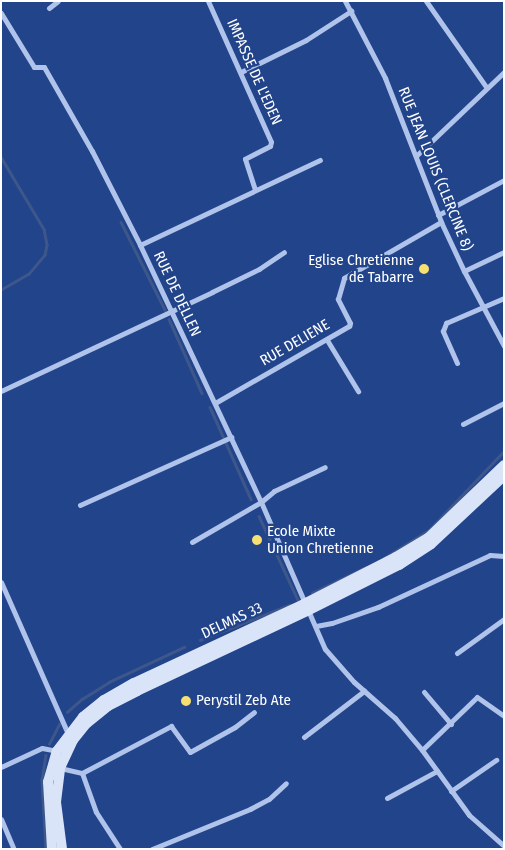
<!DOCTYPE html>
<style>
body{margin:0}
#map{position:relative;width:505px;height:850px;overflow:hidden;background:#22448b;font-family:"Fira Sans Condensed",sans-serif}
div>[style]{position:absolute}
[style*='--x']{left:calc(var(--x)*1px);top:calc(var(--y)*1px);width:calc(var(--w)*1px);rotate:calc(var(--a)*1deg)}
.stream>*{height:2.5px;margin:-1.25px;padding:0 1.25px;transform-origin:1.25px;border-radius:1.25px;background:#3e578b}
.street>*{height:5px;margin:-2.5px;padding:0 2.5px;transform-origin:2.5px;border-radius:2.5px;background:#afc3eb}
.secondary>*{height:10px;margin:-5px;padding:0 5px;transform-origin:5px;border-radius:5px;background:#dae4f9}
.dots>*{width:14px;height:14px;translate:-50% -50%;box-sizing:border-box;border:2px solid #22448b;border-radius:50%}
span{translate:-50% -50%;white-space:nowrap;text-align:center;line-height:1.15;-webkit-text-stroke:4.5px #22448b;paint-order:stroke}
.street-label{font-size:15px;color:#fff}
.poi-label{font-size:15px;color:#fff}
.right{translate:-100% -50%;text-align:right}
.left{translate:0 -50%;text-align:left}
.frame{position:absolute;inset:0;border:2px solid #fff;pointer-events:none}
</style>
<div id="map">
<div class="stream">
<div style="--x:1;--y:157;--w:84;--a:59.2"></div>
<div style="--x:44;--y:229;--w:16;--a:79"></div>
<div style="--x:47;--y:245;--w:10;--a:101"></div>
<div style="--x:45;--y:255;--w:25;--a:130"></div>
<div style="--x:29;--y:274;--w:32;--a:150"></div>
<div style="--x:121;--y:222;--w:98;--a:63.4"></div>
<div style="--x:169;--y:319;--w:81;--a:66"></div>
<div style="--x:210;--y:407;--w:101;--a:66"></div>
<div style="--x:259;--y:516;--w:93;--a:65.1"></div>
<div style="--x:384;--y:558;--w:53;--a:-31.9"></div>
<div style="--x:429;--y:530;--w:109;--a:-46.5"></div>
<div style="--x:312;--y:593;--w:60;--a:-25.7"></div>
<div style="--x:200;--y:640;--w:96;--a:-21.5"></div>
<div style="--x:67;--y:712;--w:20;--a:-41"></div>
<div style="--x:82;--y:699;--w:32;--a:-32"></div>
<div style="--x:109;--y:682;--w:83;--a:-25"></div>
<div style="--x:49;--y:744;--w:22;--a:-63"></div>
<div style="--x:46;--y:755;--w:25;--a:99"></div>
<div style="--x:42;--y:780;--w:69;--a:86.7"></div>
</div>
<div class="street">
<div style="--x:208;--y:1;--w:154;--a:65.9"></div>
<div style="--x:271;--y:142;--w:4;--a:104"></div>
<div style="--x:270;--y:146;--w:28;--a:153"></div>
<div style="--x:245;--y:159;--w:32;--a:72"></div>
<div style="--x:345;--y:1;--w:87;--a:62.5"></div>
<div style="--x:385;--y:78;--w:155;--a:68.7"></div>
<div style="--x:441;--y:222;--w:54;--a:64.9"></div>
<div style="--x:464;--y:271;--w:85;--a:61.9"></div>
<div style="--x:426;--y:1;--w:106;--a:55"></div>
<div style="--x:49;--y:8;--w:11;--a:-38"></div>
<div style="--x:1;--y:13;--w:63;--a:58.6"></div>
<div style="--x:34;--y:67;--w:10;--a:0"></div>
<div style="--x:44;--y:67;--w:97;--a:60.3"></div>
<div style="--x:92;--y:151;--w:106;--a:62.9"></div>
<div style="--x:140;--y:245;--w:284;--a:64.8"></div>
<div style="--x:261;--y:502;--w:160;--a:66.5"></div>
<div style="--x:325;--y:649;--w:44;--a:48.7"></div>
<div style="--x:354;--y:682;--w:55;--a:41.3"></div>
<div style="--x:395;--y:718;--w:42;--a:49.8"></div>
<div style="--x:422;--y:750;--w:80;--a:54.1"></div>
<div style="--x:469;--y:815;--w:47;--a:41.5"></div>
<div style="--x:241;--y:72;--w:72;--a:-26.2"></div>
<div style="--x:306;--y:40;--w:54;--a:-32.8"></div>
<div style="--x:416;--y:156;--w:122;--a:-43.7"></div>
<div style="--x:438;--y:215;--w:75;--a:-27.9"></div>
<div style="--x:140;--y:245;--w:199;--a:-25.3"></div>
<div style="--x:464;--y:271;--w:44;--a:-25.4"></div>
<div style="--x:327;--y:340;--w:60;--a:58.7"></div>
<div style="--x:457;--y:363;--w:35;--a:-114"></div>
<div style="--x:443;--y:331;--w:9;--a:-69"></div>
<div style="--x:446;--y:323;--w:63;--a:-23.3"></div>
<div style="--x:1;--y:391;--w:233;--a:-25.1"></div>
<div style="--x:212;--y:292;--w:52;--a:-26.1"></div>
<div style="--x:259;--y:269;--w:30;--a:-34"></div>
<div style="--x:215;--y:403;--w:155;--a:-29.9"></div>
<div style="--x:349;--y:326;--w:3;--a:-72"></div>
<div style="--x:350;--y:323;--w:27;--a:-117"></div>
<div style="--x:338;--y:299;--w:22;--a:-74"></div>
<div style="--x:344;--y:278;--w:112;--a:-30"></div>
<div style="--x:463;--y:424;--w:46;--a:-27.1"></div>
<div style="--x:80;--y:505;--w:166;--a:-24.2"></div>
<div style="--x:192;--y:542;--w:80;--a:-30.1"></div>
<div style="--x:261;--y:502;--w:17;--a:-40"></div>
<div style="--x:274;--y:491;--w:56;--a:-25.2"></div>
<div style="--x:1;--y:582;--w:166;--a:66.2"></div>
<div style="--x:316;--y:626;--w:16;--a:-11"></div>
<div style="--x:332;--y:623;--w:49;--a:-19.2"></div>
<div style="--x:378;--y:607;--w:123;--a:-24.9"></div>
<div style="--x:490;--y:555;--w:14;--a:4"></div>
<div style="--x:457;--y:653;--w:58;--a:-35.9"></div>
<div style="--x:424;--y:692;--w:42;--a:49.8"></div>
<div style="--x:304;--y:737;--w:76;--a:-37.5"></div>
<div style="--x:422;--y:750;--w:76;--a:-43.9"></div>
<div style="--x:477;--y:697;--w:33;--a:35"></div>
<div style="--x:1;--y:767;--w:45;--a:-24.9"></div>
<div style="--x:42;--y:748;--w:15;--a:11"></div>
<div style="--x:60;--y:768;--w:23;--a:13"></div>
<div style="--x:82;--y:773;--w:101;--a:-27.8"></div>
<div style="--x:171;--y:726;--w:32;--a:54"></div>
<div style="--x:190;--y:752;--w:51;--a:-29.1"></div>
<div style="--x:235;--y:727;--w:24;--a:-38"></div>
<div style="--x:82;--y:773;--w:41;--a:70.3"></div>
<div style="--x:96;--y:812;--w:44;--a:57"></div>
<div style="--x:451;--y:791;--w:55;--a:-34.6"></div>
<div style="--x:387;--y:798;--w:57;--a:-28.4"></div>
<div style="--x:1;--y:819;--w:33;--a:67"></div>
<div style="--x:152;--y:849;--w:106;--a:-22.2"></div>
<div style="--x:250;--y:809;--w:21;--a:-28"></div>
<div style="--x:269;--y:799;--w:23;--a:-43"></div>
</div>
<div class="secondary">
<div style="--x:52;--y:849;--w:67;--a:-93.4"></div>
<div style="--x:48;--y:782;--w:32;--a:-74"></div>
<div style="--x:57;--y:751;--w:43;--a:-52.6"></div>
<div style="--x:83;--y:717;--w:27;--a:-39"></div>
<div style="--x:104;--y:700;--w:34;--a:-30"></div>
<div style="--x:134;--y:683;--w:187;--a:-24.9"></div>
<div style="--x:304;--y:604;--w:103;--a:-27.1"></div>
<div style="--x:396;--y:557;--w:37;--a:-31"></div>
<div style="--x:428;--y:538;--w:105;--a:-43.8"></div>
<div style="--x:62;--y:849;--w:47;--a:-97.3"></div>
<div style="--x:56;--y:802;--w:34;--a:-83"></div>
<div style="--x:60;--y:768;--w:31;--a:-65"></div>
<div style="--x:73;--y:740;--w:22;--a:-51"></div>
<div style="--x:87;--y:723;--w:27;--a:-39"></div>
<div style="--x:108;--y:706;--w:33;--a:-27"></div>
<div style="--x:137;--y:691;--w:188;--a:-25.2"></div>
<div style="--x:307;--y:611;--w:103;--a:-26.6"></div>
<div style="--x:399;--y:565;--w:38;--a:-33"></div>
<div style="--x:431;--y:544;--w:100;--a:-43"></div>
</div>
<div class="dots">
<div style="left:424px;top:269px;background:#f7e071"></div>
<div style="left:257px;top:540px;background:#f7e071"></div>
<div style="left:186px;top:701px;background:#f7e071"></div>
</div>
<div class="street-label">
<span style="left:254px;top:72px;rotate:66deg">IMPASSE DE L'EDEN</span>
<span style="left:435px;top:169px;rotate:68deg">RUE JEAN LOUIS (CLERCINE 8)</span>
<span style="left:177px;top:294px;rotate:65deg">RUE DE DELLEN</span>
<span style="left:295px;top:343px;rotate:-30deg">RUE DELIENE</span>
<span style="left:232px;top:621px;rotate:-25deg">DELMAS 33</span>
</div>
<div class="poi-label">
<span class="right" style="left:414px;top:269px">Eglise Chretienne<br>de Tabarre</span>
<span class="left" style="left:267px;top:540px">Ecole Mixte<br>Union Chretienne</span>
<span class="left" style="left:196px;top:701px">Perystil Zeb Ate</span>
</div>
<div class="frame"></div>
</div>
